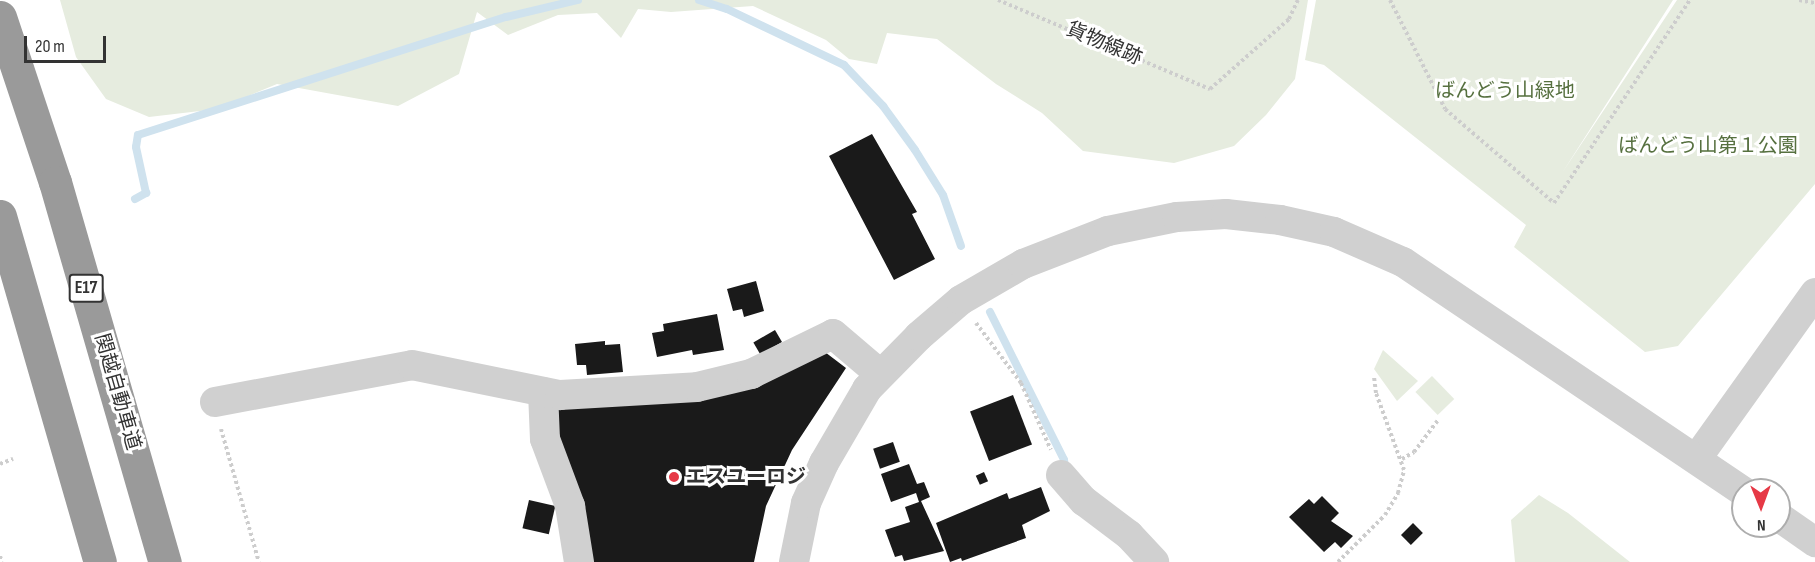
<!DOCTYPE html>
<meta charset="utf-8">
<style>
body{margin:0}
#map{position:relative;width:1815px;height:562px;overflow:hidden;background:#fff;font-family:"Sofia Sans Condensed","Noto Sans JP",sans-serif}
div>[style]{position:absolute}
[style*='--x']{left:calc(var(--x)*1px);top:calc(var(--y)*1px);width:calc(var(--w)*1px);rotate:calc(var(--a)*1deg)}
.green>*{inset:0;background:#e6ecdf;transform-origin:0 0}
.stream>*{height:8px;margin:-4px;padding:0 4px;transform-origin:4px;border-radius:4px;background:#cfe2ee}
.building>*{inset:0;background:#1a1a1a;transform-origin:0 0}
.path>*{height:4px;margin-top:-2px;transform-origin:0;background:repeating-linear-gradient(90deg,#cdcdcd 0 3px,transparent 0 6px)}
.minor>*{height:30px;margin:-15px;padding:0 15px;transform-origin:15px;border-radius:15px;background:#d0d0d0}
.highway>*{height:33px;margin:-16.5px;padding:0 16.5px;transform-origin:16.5px;border-radius:16.5px;background:#9a9a9a}
.dots>*{width:16px;height:16px;translate:-50% -50%;box-sizing:border-box;border:3px solid #fff;border-radius:50%}
span{translate:-50% -50%;white-space:nowrap;text-align:center;line-height:1.15;-webkit-text-stroke:6px #fff;paint-order:stroke}
.shield-label span{padding:2px 4px;background:#fff;border:2px solid;border-radius:4px;-webkit-text-stroke-width:0}
.shield-label{font-size:18px;color:#333;font-weight:700}
.street-label{font-size:20px;color:#333}
.park-label{font-size:20px;color:#56703f}
.poi-label{font-size:20px;color:#333;font-weight:700}
.left{translate:0 -50%;text-align:left}
.north{position:absolute;left:1731px;top:478px;width:60px;height:60px;box-sizing:border-box;background:#fff;border:2px solid #adadad;border-radius:50%;rotate:179deg;font-size:16px;font-weight:700;line-height:24px;text-align:center;color:#333}
.north::after{content:'';display:block;margin:auto;width:21px;height:27px;background:#e63946;clip-path:polygon(50% 0,100% 100%,50% 72%,0 100%)}
.scale{position:absolute;left:24px;top:36px;width:82px;height:27px;box-sizing:border-box;border:3px solid #333;border-top:0;padding-left:8px;font-size:18px;line-height:21px;white-space:nowrap;color:#333;-webkit-text-stroke:4px #fff;paint-order:stroke}
</style>
<div id="map">
<div class="green">
<div style="clip-path:polygon(60px 0,1308px 0,1295px 79px,1266px 115px,1234px 146px,1174px 163px,1083px 151px,1042px 113px,996px 84px,937px 39px,887px 33px,877px 64px,849px 59px,826px 40px,753px 6px,671px 12px,638px 9px,621px 38px,597px 13px,558px 15px,508px 35px,477px 12px,459px 74px,398px 106px,277px 84px,217px 109px,149px 117px,106px 99px,76px 57px)"></div>
<div style="clip-path:polygon(1316px 0,1673px 0,1562px 173px,1677px 0,1815px 0,1815px 184px,1678px 346px,1645px 352px,1514px 247px,1526px 225px,1324px 65px,1305px 60px)"></div>
<div style="clip-path:polygon(1383px 350px,1418px 381px,1397px 401px,1374px 369px)"></div>
<div style="left:1432px;top:376px;width:32px;height:23px;rotate:46deg"></div>
<div style="clip-path:polygon(1539px 495px,1568px 513px,1630px 562px,1515px 562px,1511px 520px)"></div>
</div>
<div class="stream">
<div style="--x:699;--y:0;--w:29;--a:18"></div>
<div style="--x:727;--y:9;--w:130;--a:25.6"></div>
<div style="--x:844;--y:65;--w:57;--a:46.4"></div>
<div style="--x:883;--y:106;--w:54;--a:54"></div>
<div style="--x:915;--y:150;--w:53;--a:58.1"></div>
<div style="--x:943;--y:195;--w:54;--a:70.6"></div>
<div style="--x:135;--y:199;--w:13;--a:-29"></div>
<div style="--x:146;--y:193;--w:47;--a:-102.3"></div>
<div style="--x:136;--y:147;--w:12;--a:-81"></div>
<div style="--x:138;--y:135;--w:386;--a:-17.8"></div>
<div style="--x:506;--y:17;--w:74;--a:-13.3"></div>
<div style="--x:990;--y:312;--w:165;--a:63.4"></div>
<div style="--x:1064;--y:460;--w:12;--a:81"></div>
</div>
<div class="building">
<div style="clip-path:polygon(872px 134px,917px 212px,912px 214px,935px 259px,894px 280px,829px 156px)"></div>
<div style="clip-path:polygon(756px 281px,764px 311px,744px 317px,742px 309px,733px 311px,727px 289px)"></div>
<div style="clip-path:polygon(717px 314px,724px 350px,693px 355px,692px 350px,657px 357px,652px 333px,664px 331px,663px 324px)"></div>
<div style="left:775px;top:330px;width:14px;height:25px;rotate:60deg"></div>
<div style="clip-path:polygon(605px 341px,605px 345px,620px 344px,623px 372px,587px 375px,586px 365px,577px 365px,575px 344px)"></div>
<div style="clip-path:polygon(821px 349px,846px 368px,792px 450px,766px 506px,754px 562px,587px 562px,546px 418px,554px 409px)"></div>
<div style="left:1013px;top:395px;width:53px;height:46px;rotate:69deg"></div>
<div style="left:893px;top:442px;width:21px;height:21px;rotate:71deg"></div>
<div style="clip-path:polygon(909px 464px,917px 484px,924px 482px,930px 497px,921px 501px,944px 551px,904px 561px,902px 555px,895px 557px,885px 530px,910px 522px,905px 507px,919px 502px,916px 493px,891px 502px,881px 474px)"></div>
<div style="left:984px;top:472px;width:10px;height:9px;rotate:66deg"></div>
<div style="clip-path:polygon(1041px 487px,1050px 511px,1022px 525px,1026px 538px,962px 561px,961px 558px,950px 562px,936px 523px,1007px 493px,1009px 499px)"></div>
<div style="clip-path:polygon(1322px 496px,1339px 513px,1331px 521px,1353px 536px,1341px 548px,1335px 542px,1324px 552px,1289px 517px,1309px 499px,1314px 504px)"></div>
<div style="left:529px;top:500px;width:27px;height:29px;rotate:13deg"></div>
<div style="left:1413px;top:523px;width:14px;height:17px;rotate:45deg"></div>
</div>
<div class="path">
<div style="--x:998;--y:0;--w:230;--a:22.8"></div>
<div style="--x:1210;--y:89;--w:106;--a:-41.5"></div>
<div style="--x:1289;--y:19;--w:21;--a:-65"></div>
<div style="--x:1390;--y:0;--w:122;--a:63.2"></div>
<div style="--x:1445;--y:109;--w:144;--a:40.8"></div>
<div style="--x:1554;--y:203;--w:244;--a:-56.2"></div>
<div style="--x:1799;--y:0;--w:16;--a:11"></div>
<div style="--x:976;--y:323;--w:75;--a:53.1"></div>
<div style="--x:1021;--y:383;--w:73;--a:65.9"></div>
<div style="--x:221;--y:429;--w:138;--a:74.1"></div>
<div style="--x:1402;--y:459;--w:14;--a:-30"></div>
<div style="--x:1414;--y:452;--w:40;--a:-53"></div>
<div style="--x:0;--y:464;--w:14;--a:-21"></div>
<div style="--x:0;--y:556;--w:6;--a:72"></div>
<div style="--x:1338;--y:562;--w:66;--a:-45"></div>
<div style="--x:1385;--y:515;--w:26;--a:-59"></div>
<div style="--x:1398;--y:493;--w:24;--a:-75"></div>
<div style="--x:1404;--y:470;--w:82;--a:-110"></div>
<div style="--x:1376;--y:393;--w:17;--a:-97"></div>
</div>
<div class="minor">
<div style="--x:543;--y:392;--w:47;--a:87.6"></div>
<div style="--x:545;--y:439;--w:72;--a:69.5"></div>
<div style="--x:570;--y:506;--w:57;--a:80.9"></div>
<div style="--x:215;--y:402;--w:200;--a:-10.6"></div>
<div style="--x:412;--y:365;--w:151;--a:11.5"></div>
<div style="--x:560;--y:395;--w:137;--a:-3.3"></div>
<div style="--x:697;--y:387;--w:56;--a:-13.5"></div>
<div style="--x:751;--y:374;--w:91;--a:-26"></div>
<div style="--x:833;--y:334;--w:62;--a:40.4"></div>
<div style="--x:1697;--y:458;--w:203;--a:-54.4"></div>
<div style="--x:1061;--y:475;--w:35;--a:49"></div>
<div style="--x:1084;--y:501;--w:56;--a:37.1"></div>
<div style="--x:1129;--y:535;--w:37;--a:47"></div>
<div style="--x:1779;--y:517;--w:44;--a:34.8"></div>
<div style="--x:794;--y:562;--w:60;--a:-78.5"></div>
<div style="--x:806;--y:503;--w:44;--a:-65.8"></div>
<div style="--x:824;--y:463;--w:86;--a:-59.8"></div>
<div style="--x:867;--y:389;--w:74;--a:-45.5"></div>
<div style="--x:919;--y:336;--w:55;--a:-40.6"></div>
<div style="--x:961;--y:300;--w:72;--a:-30.1"></div>
<div style="--x:1023;--y:264;--w:91;--a:-21.2"></div>
<div style="--x:1108;--y:231;--w:70;--a:-11.5"></div>
<div style="--x:1177;--y:217;--w:49;--a:-3.5"></div>
<div style="--x:1226;--y:214;--w:54;--a:6.3"></div>
<div style="--x:1280;--y:220;--w:55;--a:12.5"></div>
<div style="--x:1334;--y:232;--w:75;--a:23.5"></div>
<div style="--x:1403;--y:262;--w:410;--a:34"></div>
</div>
<div class="highway">
<div style="--x:0;--y:17;--w:174;--a:71.6"></div>
<div style="--x:55;--y:182;--w:396;--a:73.9"></div>
<div style="--x:0;--y:216;--w:360;--a:73.9"></div>
</div>
<div class="dots">
<div style="left:674px;top:477px;background:#e63946"></div>
</div>
<div class="shield-label">
<span style="left:86px;top:288px">E17</span>
</div>
<div class="street-label">
<span style="left:1104px;top:44px;rotate:23deg">貨物線跡</span>
<span style="left:117px;top:392px;rotate:74deg">関越自動車道</span>
</div>
<div class="park-label">
<span style="left:1505px;top:91px">ばんどう山緑地</span>
<span style="left:1708px;top:146px">ばんどう山第１公園</span>
</div>
<div class="poi-label">
<span class="left" style="left:686px;top:477px">エスユーロジ</span>
</div>
<div class="north">N</div>
<div class="scale">20 m</div>
</div>
